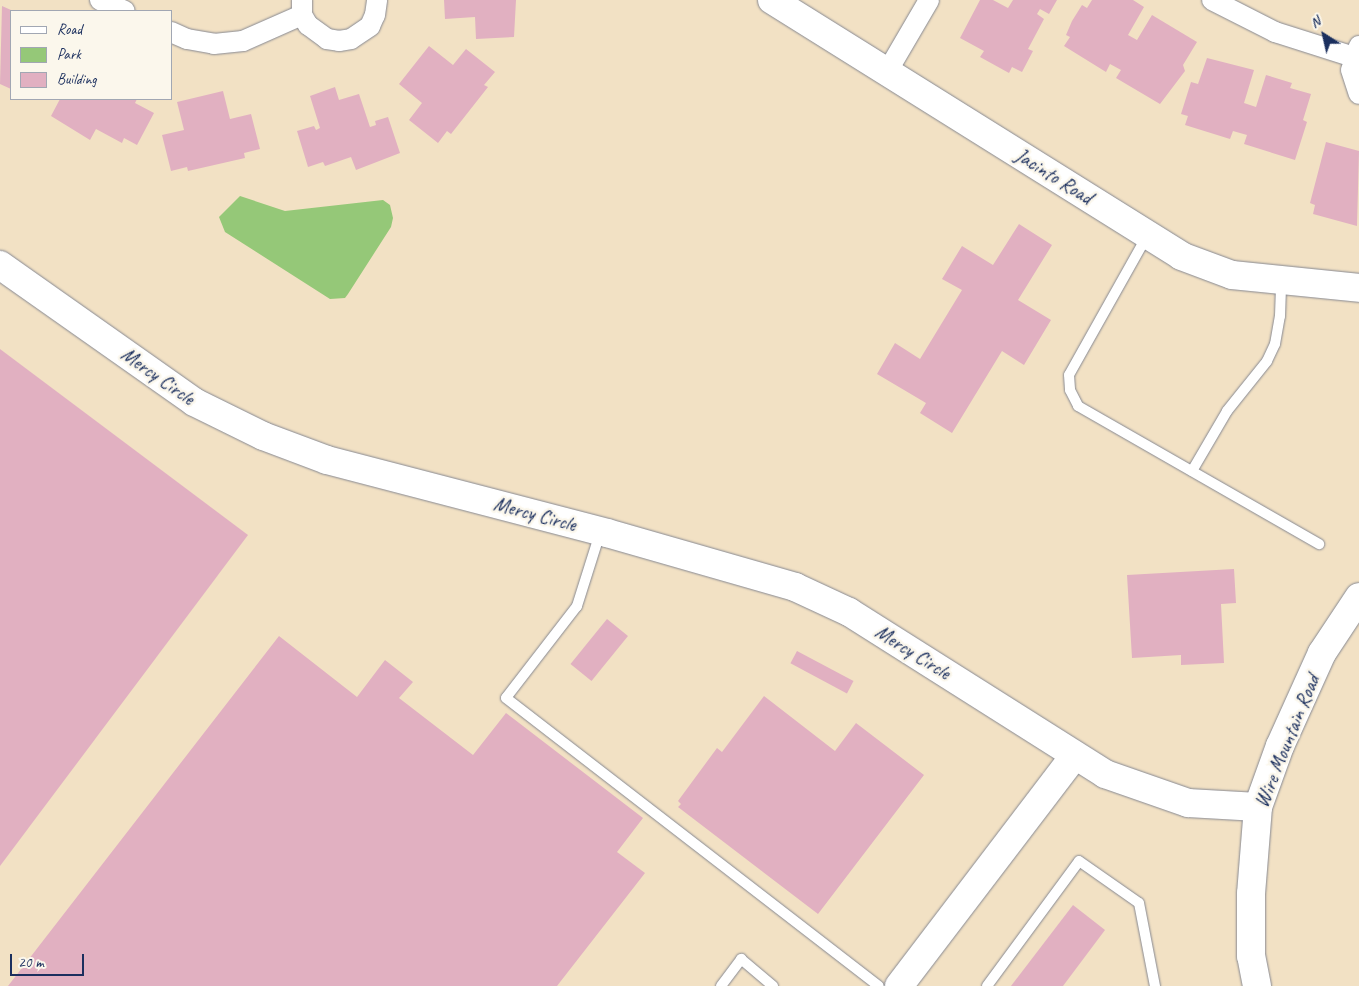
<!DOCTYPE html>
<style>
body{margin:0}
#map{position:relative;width:1359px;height:986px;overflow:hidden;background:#f2e1c4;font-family:Caveat,sans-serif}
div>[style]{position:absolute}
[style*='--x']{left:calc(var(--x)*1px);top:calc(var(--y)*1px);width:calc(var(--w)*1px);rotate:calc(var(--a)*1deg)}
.green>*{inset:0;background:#95c878}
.building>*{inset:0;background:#e1b0c1;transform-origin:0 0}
.roads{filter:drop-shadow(0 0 1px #868891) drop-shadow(0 0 1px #868891)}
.lane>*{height:10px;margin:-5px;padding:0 5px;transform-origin:5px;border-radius:5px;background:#fff}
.street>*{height:20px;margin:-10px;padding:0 10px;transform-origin:10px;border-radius:10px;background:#fff}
.secondary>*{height:28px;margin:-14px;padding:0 14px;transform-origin:14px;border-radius:14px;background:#fff}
span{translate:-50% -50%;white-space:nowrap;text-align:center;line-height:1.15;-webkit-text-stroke:5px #fbf7ec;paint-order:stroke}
.street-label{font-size:20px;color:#1b2f5e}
.legend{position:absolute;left:10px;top:10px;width:162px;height:90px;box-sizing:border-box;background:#fbf7ec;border:1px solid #a1a7b3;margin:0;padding:6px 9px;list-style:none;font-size:15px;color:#1b2f5e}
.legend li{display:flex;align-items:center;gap:10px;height:25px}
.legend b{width:25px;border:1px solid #a1a7b3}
.north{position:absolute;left:1299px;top:10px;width:50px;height:50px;-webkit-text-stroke:4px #fbf7ec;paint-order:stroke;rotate:325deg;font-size:14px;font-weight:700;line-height:20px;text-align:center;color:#1b2f5e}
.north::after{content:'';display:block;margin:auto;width:18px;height:22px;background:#1b2f5e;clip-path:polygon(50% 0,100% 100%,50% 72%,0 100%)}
.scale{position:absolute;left:10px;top:954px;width:74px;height:22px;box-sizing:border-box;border:2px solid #1b2f5e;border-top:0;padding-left:6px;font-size:15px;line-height:18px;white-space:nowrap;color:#1b2f5e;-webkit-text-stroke:4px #fbf7ec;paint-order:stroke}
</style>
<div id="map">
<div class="green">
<div style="clip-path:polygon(240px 196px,285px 211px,383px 200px,390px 205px,393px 218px,391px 227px,348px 294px,345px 298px,330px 299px,225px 232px,219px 217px)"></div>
</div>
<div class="building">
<div style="clip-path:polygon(444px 0,516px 0,514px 37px,476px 39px,475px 17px,445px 19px)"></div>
<div style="clip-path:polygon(980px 0,993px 0,1008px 8px,1013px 0,1057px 0,1049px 14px,1040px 9px,1037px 14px,1044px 19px,1028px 49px,1033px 51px,1022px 72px,1012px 67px,1009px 73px,980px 57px,984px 51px,960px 38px)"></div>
<div style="clip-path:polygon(1092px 0,1133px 0,1144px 7px,1128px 35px,1137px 40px,1152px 15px,1197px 42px,1183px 65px,1185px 71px,1160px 104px,1116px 78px,1121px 70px,1110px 64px,1106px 72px,1064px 46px,1070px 37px,1066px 35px,1072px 21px,1082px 5px,1087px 8px)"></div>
<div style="clip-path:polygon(2px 6px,11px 10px,11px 89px,0 84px)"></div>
<div style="clip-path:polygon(429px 46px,453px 65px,466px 49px,495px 72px,484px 85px,488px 87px,451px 134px,447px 131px,438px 143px,409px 120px,422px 103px,399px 84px)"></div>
<div style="clip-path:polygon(1207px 58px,1254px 70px,1244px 103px,1256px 107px,1266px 75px,1292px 83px,1290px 88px,1311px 94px,1303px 120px,1307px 122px,1295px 160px,1244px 144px,1247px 135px,1233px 131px,1230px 139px,1185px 125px,1188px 116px,1181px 114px,1191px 82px,1198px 84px)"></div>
<div style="clip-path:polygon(335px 87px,339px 100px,359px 94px,370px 127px,376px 125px,375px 121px,388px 117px,400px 153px,356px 170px,351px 157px,325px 166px,323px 162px,308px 167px,297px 131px,314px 126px,316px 130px,320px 128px,310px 96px)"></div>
<div style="clip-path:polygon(223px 91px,230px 119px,251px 114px,260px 149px,244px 153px,245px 158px,188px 171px,187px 167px,171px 171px,162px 135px,184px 130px,177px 102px)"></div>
<div style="clip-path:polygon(60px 99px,137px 99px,135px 103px,154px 113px,137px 145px,124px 138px,122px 143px,96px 129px,90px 140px,51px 116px)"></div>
<div style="clip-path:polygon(1326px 142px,1359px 151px,1357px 226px,1313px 214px,1315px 205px,1310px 203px)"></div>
<div style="clip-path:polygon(1019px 224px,1052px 245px,1018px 300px,1051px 320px,1024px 365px,1002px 351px,952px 433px,920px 413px,926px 403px,877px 374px,895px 343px,920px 359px,962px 290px,942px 279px,962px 246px,993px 265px)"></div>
<div style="clip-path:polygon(0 349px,248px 535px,0 866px)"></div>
<div style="clip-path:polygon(1234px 569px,1236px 603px,1221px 604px,1224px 663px,1181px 665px,1181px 655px,1132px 658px,1127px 575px)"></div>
<div style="left:607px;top:619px;width:27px;height:58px;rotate:39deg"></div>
<div style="clip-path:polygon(279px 636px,357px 697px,385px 660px,413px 682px,399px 698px,473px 755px,506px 713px,643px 818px,617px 852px,645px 873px,557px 986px,8px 986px)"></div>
<div style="left:797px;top:651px;width:64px;height:14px;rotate:28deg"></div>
<div style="clip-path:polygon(764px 696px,835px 751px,856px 723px,924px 775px,818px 914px,678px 807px,681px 804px,678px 801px,717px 748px,722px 752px)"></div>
<div style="clip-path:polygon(1073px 905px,1105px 930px,1063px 986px,1011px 986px)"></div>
</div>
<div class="roads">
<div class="lane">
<div style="--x:1147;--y:236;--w:159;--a:119.3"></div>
<div style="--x:1069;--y:375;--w:15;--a:86"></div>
<div style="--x:1070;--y:390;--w:18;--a:63"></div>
<div style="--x:1078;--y:406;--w:278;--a:29.8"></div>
<div style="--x:1192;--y:471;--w:69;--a:-59.7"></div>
<div style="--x:1227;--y:411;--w:64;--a:-51.3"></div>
<div style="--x:1267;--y:361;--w:19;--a:-65"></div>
<div style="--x:1275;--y:344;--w:28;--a:-80"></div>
<div style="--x:1280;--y:316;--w:35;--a:-88"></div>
<div style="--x:600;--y:533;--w:77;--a:107.5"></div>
<div style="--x:577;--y:606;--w:116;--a:127.7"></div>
<div style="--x:506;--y:698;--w:471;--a:37.7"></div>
<div style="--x:721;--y:986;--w:34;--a:-53"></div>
<div style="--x:741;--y:959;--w:42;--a:40.2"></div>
<div style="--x:987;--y:986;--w:155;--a:-53.6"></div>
<div style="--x:1079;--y:861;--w:73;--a:35"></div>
<div style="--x:1139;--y:903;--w:85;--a:79.1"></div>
</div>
<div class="street">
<div style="--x:100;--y:0;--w:27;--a:24"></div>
<div style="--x:302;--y:0;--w:15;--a:90"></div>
<div style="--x:302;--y:15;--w:12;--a:59"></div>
<div style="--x:308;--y:25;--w:24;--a:36"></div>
<div style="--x:327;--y:39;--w:12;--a:9"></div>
<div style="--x:339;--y:41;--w:12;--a:-9"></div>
<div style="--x:351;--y:39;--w:23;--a:-34"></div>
<div style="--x:370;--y:26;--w:12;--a:-66"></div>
<div style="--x:375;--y:15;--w:15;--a:-82"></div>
<div style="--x:1212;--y:0;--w:71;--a:26.9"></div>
<div style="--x:1275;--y:32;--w:83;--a:17.6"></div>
<div style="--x:171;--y:32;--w:17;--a:24"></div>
<div style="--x:187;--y:39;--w:27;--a:10"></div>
<div style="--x:214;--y:44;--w:29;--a:-6"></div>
<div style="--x:243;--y:41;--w:64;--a:-23.8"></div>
<div style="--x:1359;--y:46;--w:25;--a:108"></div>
<div style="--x:1351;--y:70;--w:25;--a:72"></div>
<div style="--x:887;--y:72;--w:83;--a:-59.7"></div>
</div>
<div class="secondary">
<div style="--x:772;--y:0;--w:483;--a:32"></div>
<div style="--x:1181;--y:256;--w:54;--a:20.4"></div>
<div style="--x:1232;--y:275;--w:128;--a:5.8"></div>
<div style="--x:0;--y:265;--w:237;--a:35.2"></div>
<div style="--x:194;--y:402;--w:77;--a:26.2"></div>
<div style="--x:263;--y:436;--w:68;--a:20.6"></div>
<div style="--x:327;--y:460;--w:289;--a:14.6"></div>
<div style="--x:607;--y:533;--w:196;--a:16"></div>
<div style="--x:795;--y:587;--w:60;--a:24.8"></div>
<div style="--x:849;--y:612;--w:303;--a:32.3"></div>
<div style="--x:1105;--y:774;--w:88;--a:19.3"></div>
<div style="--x:1188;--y:803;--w:70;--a:3.3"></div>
<div style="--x:899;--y:986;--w:290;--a:-52.7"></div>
<div style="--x:1257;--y:986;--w:31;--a:-101"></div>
<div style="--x:1251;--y:956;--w:62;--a:-90"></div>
<div style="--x:1251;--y:894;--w:87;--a:-85.4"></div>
<div style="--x:1258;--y:807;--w:65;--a:-70.2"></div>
<div style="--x:1280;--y:746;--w:102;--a:-65.7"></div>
<div style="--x:1322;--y:653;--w:67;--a:-56.5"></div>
</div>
</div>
<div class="street-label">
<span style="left:1054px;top:176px;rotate:32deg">Jacinto Road</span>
<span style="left:158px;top:376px;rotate:35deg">Mercy Circle</span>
<span style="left:535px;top:514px;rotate:15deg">Mercy Circle</span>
<span style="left:913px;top:652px;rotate:32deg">Mercy Circle</span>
<span style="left:1287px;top:741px;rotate:-68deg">Wire Mountain Road</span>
</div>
<ul class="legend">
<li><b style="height:6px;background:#fff"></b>Road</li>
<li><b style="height:14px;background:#95c878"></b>Park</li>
<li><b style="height:14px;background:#e1b0c1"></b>Building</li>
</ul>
<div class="north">N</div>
<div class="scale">20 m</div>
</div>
